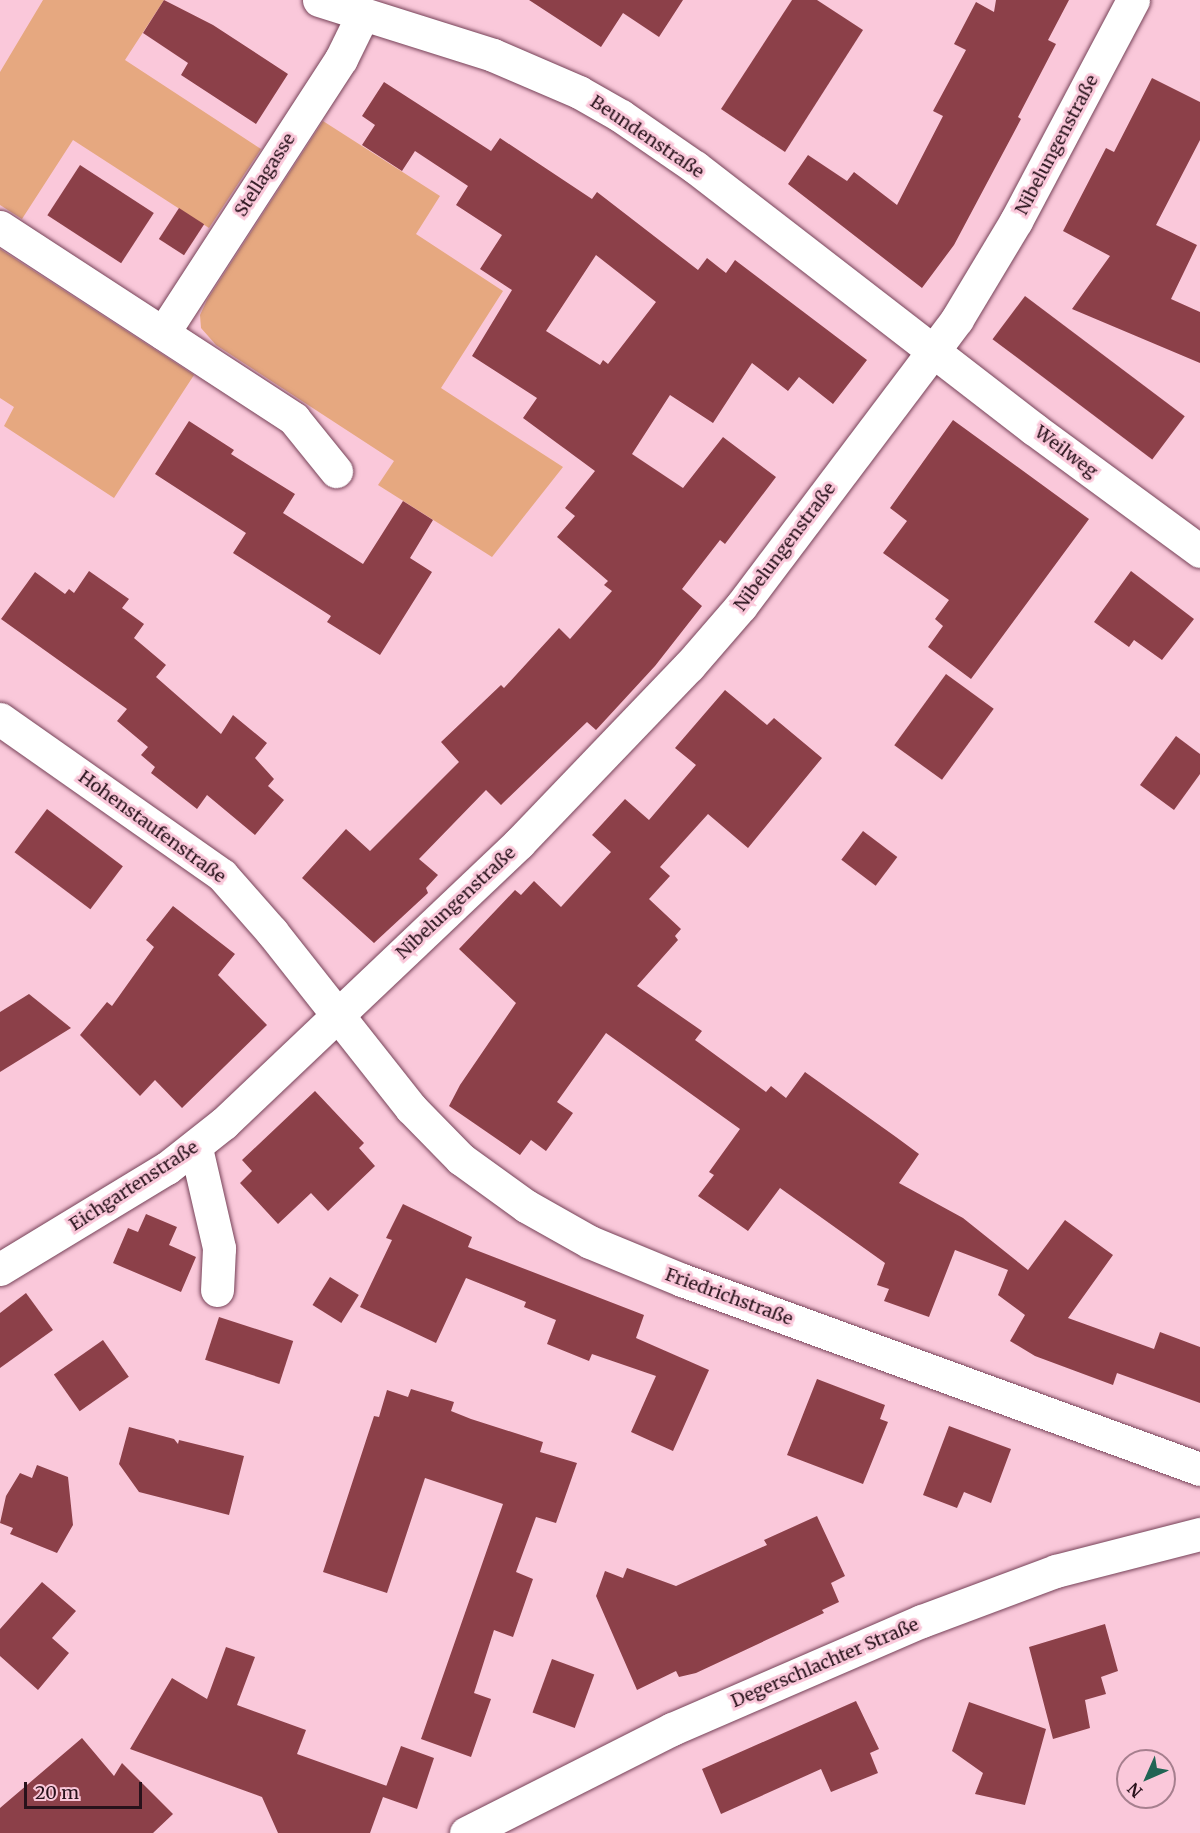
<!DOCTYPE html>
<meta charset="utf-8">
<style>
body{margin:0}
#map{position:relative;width:1200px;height:1833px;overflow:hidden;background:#fac8da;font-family:Merriweather,serif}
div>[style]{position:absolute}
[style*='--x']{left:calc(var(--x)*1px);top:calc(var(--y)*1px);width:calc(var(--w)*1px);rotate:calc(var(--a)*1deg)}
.green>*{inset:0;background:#e6a880}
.building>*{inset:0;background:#8c4049;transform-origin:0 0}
.roads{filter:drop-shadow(0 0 2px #764258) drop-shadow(0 0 2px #764258)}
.street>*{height:33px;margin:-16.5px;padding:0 16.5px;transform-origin:16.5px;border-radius:16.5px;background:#fff}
.secondary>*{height:33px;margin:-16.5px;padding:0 16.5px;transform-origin:16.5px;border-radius:16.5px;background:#fff}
span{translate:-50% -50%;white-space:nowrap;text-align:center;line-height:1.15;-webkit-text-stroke:6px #fac8da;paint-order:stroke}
.street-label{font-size:18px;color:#28121b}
.north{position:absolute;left:1116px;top:1749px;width:60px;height:60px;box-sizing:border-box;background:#fac8da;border:2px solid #a67f8e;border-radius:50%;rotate:225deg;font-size:16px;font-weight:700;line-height:24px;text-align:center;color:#28121b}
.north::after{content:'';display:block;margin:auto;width:21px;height:27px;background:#216454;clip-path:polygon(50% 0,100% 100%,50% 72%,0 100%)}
.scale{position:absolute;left:24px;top:1782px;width:118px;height:27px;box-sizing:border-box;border:3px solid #28121b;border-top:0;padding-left:8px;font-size:18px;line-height:21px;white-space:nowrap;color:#28121b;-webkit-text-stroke:4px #fac8da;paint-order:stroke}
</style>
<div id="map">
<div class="green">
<div style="clip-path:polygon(43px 0,164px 0,125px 60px,261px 149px,209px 228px,73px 140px,22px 219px,0 205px,0 72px)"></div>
<div style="clip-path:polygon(323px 121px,440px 196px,416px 234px,503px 291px,441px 388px,563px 467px,492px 557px,378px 485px,394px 461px,216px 345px,201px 328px,200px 315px,207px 300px)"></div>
<div style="clip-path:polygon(0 249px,194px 375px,114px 498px,4px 426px,14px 407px,0 398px)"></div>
</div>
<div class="building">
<div style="clip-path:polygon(164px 0,213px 25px,288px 74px,256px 124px,181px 75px,188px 63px,143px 33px)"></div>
<div style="clip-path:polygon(529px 0,683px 0,659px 37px,623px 13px,601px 47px)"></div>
<div style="clip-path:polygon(792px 0,817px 0,863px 30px,785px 152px,721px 109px)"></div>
<div style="clip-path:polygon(996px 0,1069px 0,1048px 40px,1056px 44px,1018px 117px,1021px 119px,954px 245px,922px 288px,788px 184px,808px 155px,847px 181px,854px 172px,897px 205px,943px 116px,933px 111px,966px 50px,954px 44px,976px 2px,994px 12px)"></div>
<div style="clip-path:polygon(1152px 78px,1200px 102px,1200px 140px,1156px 225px,1197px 245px,1171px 299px,1200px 312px,1200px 363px,1072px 309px,1110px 256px,1063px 231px,1106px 148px,1114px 152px)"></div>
<div style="clip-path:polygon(evenodd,384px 82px,491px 151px,500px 138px,592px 199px,597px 192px,698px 270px,707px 258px,726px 273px,735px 260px,867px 360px,833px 404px,799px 377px,788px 391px,752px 363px,713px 423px,670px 395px,632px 454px,683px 488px,723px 437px,776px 477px,725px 544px,720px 540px,682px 589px,702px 606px,655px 666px,596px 730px,587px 722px,501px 805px,486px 790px,419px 859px,438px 875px,426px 888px,428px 893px,374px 943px,302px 878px,346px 829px,370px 851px,459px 762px,441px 742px,501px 685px,504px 688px,559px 628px,570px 639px,612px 591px,604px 585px,608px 581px,557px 537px,575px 516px,565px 508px,595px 471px,523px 418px,537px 398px,472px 356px,512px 290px,480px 269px,502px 235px,456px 205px,468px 186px,415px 151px,402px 171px,362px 145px,375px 125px,362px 116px,384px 82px,596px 255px,656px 302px,608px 364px,603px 360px,600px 365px,546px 331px,596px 255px)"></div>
<div style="left:80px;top:165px;width:88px;height:60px;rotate:33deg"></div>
<div style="left:179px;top:208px;width:30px;height:37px;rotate:33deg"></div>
<div style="left:1025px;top:296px;width:200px;height:54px;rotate:37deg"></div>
<div style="clip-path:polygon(953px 420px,1089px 519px,971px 679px,928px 647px,943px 626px,935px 619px,949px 600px,883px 553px,907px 521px,890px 508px)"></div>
<div style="clip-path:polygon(189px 421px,234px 450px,231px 454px,295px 494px,283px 513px,363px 564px,403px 501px,433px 520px,410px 558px,432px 572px,380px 655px,327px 622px,331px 616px,233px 553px,246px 533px,155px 474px)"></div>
<div style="clip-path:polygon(89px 571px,129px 599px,122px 608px,144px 624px,134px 638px,166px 665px,156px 677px,221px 734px,233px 715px,267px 743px,255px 758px,274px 779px,268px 786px,284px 800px,255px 835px,207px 795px,197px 809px,151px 773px,155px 767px,141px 755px,148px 747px,117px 721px,127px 709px,1px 619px,35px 572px,65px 594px,69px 589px,74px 593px)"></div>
<div style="clip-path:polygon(1131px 571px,1194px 619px,1162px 660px,1134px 640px,1129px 647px,1094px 622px)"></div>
<div style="left:946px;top:674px;width:59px;height:88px;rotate:36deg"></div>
<div style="clip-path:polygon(725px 690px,767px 725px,774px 718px,822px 758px,748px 848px,708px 814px,660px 867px,670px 876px,649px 899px,681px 929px,675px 936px,678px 940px,637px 986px,702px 1031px,695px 1040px,766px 1092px,771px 1086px,786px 1098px,805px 1072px,896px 1137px,919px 1154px,899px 1183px,963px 1218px,1028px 1270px,1065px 1220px,1113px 1255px,1068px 1318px,1154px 1349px,1160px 1332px,1200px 1347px,1200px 1403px,1117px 1373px,1113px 1385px,1035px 1356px,1010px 1341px,1025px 1315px,998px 1295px,1008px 1270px,955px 1250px,929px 1317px,884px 1301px,889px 1289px,877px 1285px,885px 1263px,780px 1188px,748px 1231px,698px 1196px,714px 1175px,709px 1172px,740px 1129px,606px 1033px,557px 1102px,573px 1113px,546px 1151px,531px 1140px,520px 1155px,449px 1106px,460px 1085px,516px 1003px,459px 949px,515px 890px,521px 895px,534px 881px,561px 907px,611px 852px,592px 835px,625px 799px,649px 820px,696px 765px,675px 748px)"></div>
<div style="clip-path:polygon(1176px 736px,1200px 754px,1200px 774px,1174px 810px,1140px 785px)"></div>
<div style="left:47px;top:809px;width:95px;height:54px;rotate:37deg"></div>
<div style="left:863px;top:831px;width:43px;height:36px;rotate:37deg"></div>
<div style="clip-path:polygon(173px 906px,235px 954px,218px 975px,267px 1025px,182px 1108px,155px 1080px,140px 1096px,80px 1035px,107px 1002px,112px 1006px,154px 947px,146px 940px)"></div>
<div style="clip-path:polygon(29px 994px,71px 1028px,0 1072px,0 1012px)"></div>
<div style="clip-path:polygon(315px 1091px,364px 1143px,359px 1148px,375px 1166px,328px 1211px,311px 1193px,278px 1224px,240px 1183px,252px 1171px,242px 1160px)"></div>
<div style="clip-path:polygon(403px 1204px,472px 1237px,468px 1247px,644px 1315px,636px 1338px,709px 1370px,673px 1451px,631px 1432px,656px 1376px,592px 1354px,589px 1361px,547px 1344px,556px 1320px,524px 1307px,526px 1302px,466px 1278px,436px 1343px,360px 1307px,392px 1240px,386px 1238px)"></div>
<div style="clip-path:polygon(146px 1214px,177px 1227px,169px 1245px,196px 1257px,181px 1292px,113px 1263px,128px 1228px,138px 1232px)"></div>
<div style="left:330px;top:1277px;width:34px;height:33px;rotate:32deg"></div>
<div style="clip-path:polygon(26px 1293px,53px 1330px,0 1368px,0 1313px)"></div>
<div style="left:219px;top:1317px;width:78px;height:45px;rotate:18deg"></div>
<div style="left:103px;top:1340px;width:45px;height:60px;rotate:55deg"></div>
<div style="clip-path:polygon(817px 1379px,885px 1405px,880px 1419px,888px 1422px,863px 1484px,787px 1455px)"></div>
<div style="clip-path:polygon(411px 1389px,454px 1402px,451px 1411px,471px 1419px,543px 1442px,540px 1452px,577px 1463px,556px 1523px,536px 1517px,516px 1572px,533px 1579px,513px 1637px,494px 1630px,474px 1693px,491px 1699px,471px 1757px,421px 1739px,503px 1504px,425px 1478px,387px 1593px,323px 1572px,374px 1416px,379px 1417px,387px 1390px,408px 1397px)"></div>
<div style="clip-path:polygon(949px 1426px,1011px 1449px,991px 1503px,964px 1492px,957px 1508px,923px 1495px)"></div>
<div style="clip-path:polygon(129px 1427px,174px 1439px,178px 1444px,179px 1440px,244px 1456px,229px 1515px,139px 1492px,119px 1464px)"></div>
<div style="clip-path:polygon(37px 1465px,68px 1477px,73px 1525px,57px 1553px,10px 1534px,13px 1528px,0 1523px,6px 1496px,20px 1473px,32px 1478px)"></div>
<div style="clip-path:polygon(817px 1516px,845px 1576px,831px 1583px,839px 1602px,822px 1610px,824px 1613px,696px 1673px,679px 1677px,676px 1671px,637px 1690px,596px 1596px,605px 1571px,623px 1578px,627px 1568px,676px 1586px,767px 1545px,764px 1540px)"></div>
<div style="clip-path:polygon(42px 1582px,76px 1611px,52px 1638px,69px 1653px,38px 1690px,0 1656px,0 1629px)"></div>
<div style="clip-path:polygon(1105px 1624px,1118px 1671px,1101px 1677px,1106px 1694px,1085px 1700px,1090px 1728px,1053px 1739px,1029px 1647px)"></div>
<div style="clip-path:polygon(226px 1647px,255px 1657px,237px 1705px,306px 1730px,297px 1754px,387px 1786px,383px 1795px,401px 1746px,434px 1758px,417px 1809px,383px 1797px,370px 1833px,278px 1833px,262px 1797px,130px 1749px,172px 1678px,207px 1699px)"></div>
<div style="left:552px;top:1659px;width:45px;height:57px;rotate:20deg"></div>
<div style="clip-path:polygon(856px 1701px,879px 1749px,870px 1753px,878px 1773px,831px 1792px,821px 1769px,721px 1814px,702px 1769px)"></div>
<div style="clip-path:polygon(969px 1702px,1046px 1729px,1025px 1805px,975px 1794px,983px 1773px,952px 1751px)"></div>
<div style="clip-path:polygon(82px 1738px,114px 1776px,122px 1763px,173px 1814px,153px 1833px,0 1833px,0 1808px)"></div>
</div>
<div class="roads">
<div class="street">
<div style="--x:319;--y:0;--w:182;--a:17.5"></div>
<div style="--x:493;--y:55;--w:94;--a:23.3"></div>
<div style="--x:579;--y:92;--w:48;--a:29.7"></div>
<div style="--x:621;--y:116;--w:90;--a:34.6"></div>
<div style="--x:695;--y:167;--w:428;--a:37.7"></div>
<div style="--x:1034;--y:429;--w:206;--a:36.3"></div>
<div style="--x:0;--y:227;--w:351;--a:33.1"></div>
<div style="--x:294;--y:419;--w:67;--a:51.1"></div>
<div style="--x:163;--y:333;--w:327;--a:-57"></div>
<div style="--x:341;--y:59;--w:50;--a:-63.9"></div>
<div style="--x:196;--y:1148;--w:103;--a:77"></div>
<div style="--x:219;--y:1248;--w:42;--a:92.7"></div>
<div style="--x:0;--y:1269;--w:195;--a:-31.2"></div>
<div style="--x:167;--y:1168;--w:73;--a:-38.3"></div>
<div style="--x:224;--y:1123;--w:407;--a:-43.5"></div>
<div style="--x:519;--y:843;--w:245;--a:-46.2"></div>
<div style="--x:689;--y:666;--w:79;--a:-49.1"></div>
<div style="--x:741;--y:606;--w:359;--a:-53"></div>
<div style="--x:957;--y:319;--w:114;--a:-59"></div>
<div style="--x:1016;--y:221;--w:250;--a:-62.1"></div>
<div style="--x:466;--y:1833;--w:231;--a:-26.8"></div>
<div style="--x:672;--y:1729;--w:272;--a:-23.4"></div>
<div style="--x:922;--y:1621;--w:143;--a:-20.5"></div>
<div style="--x:1056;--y:1571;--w:149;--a:-14.4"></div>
</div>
<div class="secondary">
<div style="--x:0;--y:719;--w:271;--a:35.1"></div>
<div style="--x:222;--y:875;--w:76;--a:48.7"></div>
<div style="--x:272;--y:932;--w:224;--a:51.7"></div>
<div style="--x:411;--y:1108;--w:71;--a:45.6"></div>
<div style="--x:461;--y:1159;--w:80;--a:35.9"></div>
<div style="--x:526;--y:1206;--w:73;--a:29.4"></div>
<div style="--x:590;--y:1242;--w:100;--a:22.4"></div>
<div style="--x:682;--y:1280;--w:551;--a:20.05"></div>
</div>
</div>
<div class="street-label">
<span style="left:647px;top:137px;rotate:34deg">Beundenstraße</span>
<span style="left:1057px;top:145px;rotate:-62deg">Nibelungenstraße</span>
<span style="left:265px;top:175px;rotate:-57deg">Stellagasse</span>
<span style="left:1066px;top:452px;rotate:37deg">Weilweg</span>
<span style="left:785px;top:547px;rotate:-53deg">Nibelungenstraße</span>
<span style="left:152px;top:827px;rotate:36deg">Hohenstaufenstraße</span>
<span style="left:456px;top:903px;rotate:-43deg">Nibelungenstraße</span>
<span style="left:134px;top:1186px;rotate:-33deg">Eichgartenstraße</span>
<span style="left:729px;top:1297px;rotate:20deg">Friedrichstraße</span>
<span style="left:825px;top:1663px;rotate:-23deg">Degerschlachter Straße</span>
</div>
<div class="north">N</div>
<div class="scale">20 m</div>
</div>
